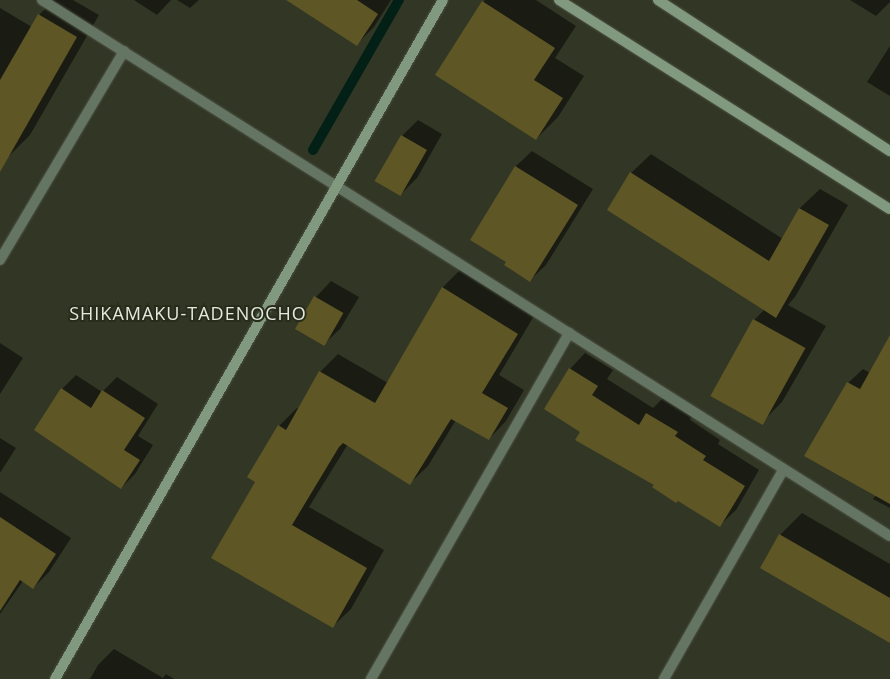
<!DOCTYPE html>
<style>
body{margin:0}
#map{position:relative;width:890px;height:679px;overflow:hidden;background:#313625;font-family:"Open Sans",sans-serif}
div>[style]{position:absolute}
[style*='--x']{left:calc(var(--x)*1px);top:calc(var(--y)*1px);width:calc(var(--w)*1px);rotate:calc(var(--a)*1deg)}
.shadow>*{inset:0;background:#0007}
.stream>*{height:10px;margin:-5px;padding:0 5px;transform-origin:5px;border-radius:5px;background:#032016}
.building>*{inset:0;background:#5e5625;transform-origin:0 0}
.roads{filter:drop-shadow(0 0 1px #4e5243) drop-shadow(0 0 1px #4e5243)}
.street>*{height:10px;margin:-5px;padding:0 5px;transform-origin:5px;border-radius:5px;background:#657564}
.secondary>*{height:10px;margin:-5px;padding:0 5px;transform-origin:5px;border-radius:5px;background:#80997f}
span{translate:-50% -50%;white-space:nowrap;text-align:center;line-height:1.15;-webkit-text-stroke:4px #272c1b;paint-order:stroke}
.quarter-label{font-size:18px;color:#e5e8de;letter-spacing:1px}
</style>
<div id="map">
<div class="shadow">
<div style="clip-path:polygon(54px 0,73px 0,99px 15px,30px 135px,8px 157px,0 153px,0 8px,32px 27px,39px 15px)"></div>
<div style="clip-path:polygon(134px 0,171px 0,157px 15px)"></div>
<div style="clip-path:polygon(177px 0,199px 0,190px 8px)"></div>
<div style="clip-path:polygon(288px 0,391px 0,374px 27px,357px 44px)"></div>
<div style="clip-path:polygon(485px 0,536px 0,576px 26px,555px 58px,584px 76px,558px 117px,536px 139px,483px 2px)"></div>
<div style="clip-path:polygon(850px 0,890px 0,890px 2px,876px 16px)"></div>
<div style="clip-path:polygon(890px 46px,890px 96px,867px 82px)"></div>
<div style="clip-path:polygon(418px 120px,442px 134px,417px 178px,401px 194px,402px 136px)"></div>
<div style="clip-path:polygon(532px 151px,593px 189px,546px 265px,530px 280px,508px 262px,471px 240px,516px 166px)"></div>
<div style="clip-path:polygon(651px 154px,783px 239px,800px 208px,820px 189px,848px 205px,795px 297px,788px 305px,826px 326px,782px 402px,760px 424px,754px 320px,764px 310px,631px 173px)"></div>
<div style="clip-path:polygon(460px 270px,534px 316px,499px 375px,524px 390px,506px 421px,489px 439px,456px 420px,428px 466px,410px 483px,348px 444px,309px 507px,384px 550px,351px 609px,333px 626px,257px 481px,249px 477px,279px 426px,297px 408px,299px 409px,320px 372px,338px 354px,388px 383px,442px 288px)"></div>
<div style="clip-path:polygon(331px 281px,359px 297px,340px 329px,324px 344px,316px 297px)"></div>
<div style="clip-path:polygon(0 343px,23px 358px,0 394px)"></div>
<div style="clip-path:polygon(890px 346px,890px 508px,873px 499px,876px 495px,848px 383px,863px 369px,870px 373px)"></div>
<div style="clip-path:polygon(585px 353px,613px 370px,607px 379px,653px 408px,663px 398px,692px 416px,690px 420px,720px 440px,718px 444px,759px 470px,736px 510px,720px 525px,654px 487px,655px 484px,582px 432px,570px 369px)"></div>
<div style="clip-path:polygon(76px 375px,102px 392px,117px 377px,158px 404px,138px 436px,153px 445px,135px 474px,121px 488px,62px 389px)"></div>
<div style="clip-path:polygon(0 438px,16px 448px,0 473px)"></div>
<div style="clip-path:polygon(0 492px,71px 538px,49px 572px,33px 588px,23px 581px,0 614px)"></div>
<div style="clip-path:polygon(802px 513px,890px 564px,890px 632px,780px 535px)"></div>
<div style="clip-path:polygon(114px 649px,163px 678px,166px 674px,174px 679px,90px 679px,98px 665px)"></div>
</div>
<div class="stream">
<div style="--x:313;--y:150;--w:173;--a:-60.2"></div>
</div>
<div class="building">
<div style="clip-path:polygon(286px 0,357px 0,378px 14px,357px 46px)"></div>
<div style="clip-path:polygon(482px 1px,555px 48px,534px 80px,563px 98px,536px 140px,435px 75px)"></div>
<div style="clip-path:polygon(38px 14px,77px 37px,0 172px,0 80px)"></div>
<div style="left:401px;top:135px;width:30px;height:53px;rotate:30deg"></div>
<div style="clip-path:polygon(515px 166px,578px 205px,530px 282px,504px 265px,506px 262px,470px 240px)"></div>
<div style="clip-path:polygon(630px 172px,769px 261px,799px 208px,829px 225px,776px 318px,607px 210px)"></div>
<div style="clip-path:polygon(442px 287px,518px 334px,482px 393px,508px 408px,489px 440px,451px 419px,410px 485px,343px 443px,339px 447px,292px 525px,367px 568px,333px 628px,211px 558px,255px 482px,247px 477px,278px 425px,286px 430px,319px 371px,375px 403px)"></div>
<div style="left:314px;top:296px;width:34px;height:38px;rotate:30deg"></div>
<div style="left:753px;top:319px;width:60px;height:88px;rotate:29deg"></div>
<div style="clip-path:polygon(890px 335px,890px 504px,804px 456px,847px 382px,860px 389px)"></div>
<div style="clip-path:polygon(569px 368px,598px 386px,592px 395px,639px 425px,646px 413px,678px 432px,675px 436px,706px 456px,703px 460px,745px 486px,720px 527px,678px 501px,676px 503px,652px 487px,654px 485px,575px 440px,580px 432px,544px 409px)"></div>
<div style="clip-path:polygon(61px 388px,91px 408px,102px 390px,145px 418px,124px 450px,140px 460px,121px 489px,34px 430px)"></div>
<div style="clip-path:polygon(0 517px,56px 554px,33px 589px,20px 580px,0 611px)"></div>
<div style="clip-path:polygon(779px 534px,890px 598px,890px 643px,760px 568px)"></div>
</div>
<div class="roads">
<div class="street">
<div style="--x:42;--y:0;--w:1003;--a:32.3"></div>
<div style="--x:0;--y:260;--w:243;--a:-59.3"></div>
<div style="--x:371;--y:679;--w:399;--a:-60.2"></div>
<div style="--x:664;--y:679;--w:241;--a:-60.3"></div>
</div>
<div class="secondary">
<div style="--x:559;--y:0;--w:391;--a:32.3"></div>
<div style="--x:658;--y:0;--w:277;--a:33.1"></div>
<div style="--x:55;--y:679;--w:782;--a:-60.26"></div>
</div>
</div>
<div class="quarter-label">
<span style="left:188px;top:313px">SHIKAMAKU-TADENOCHO</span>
</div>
</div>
